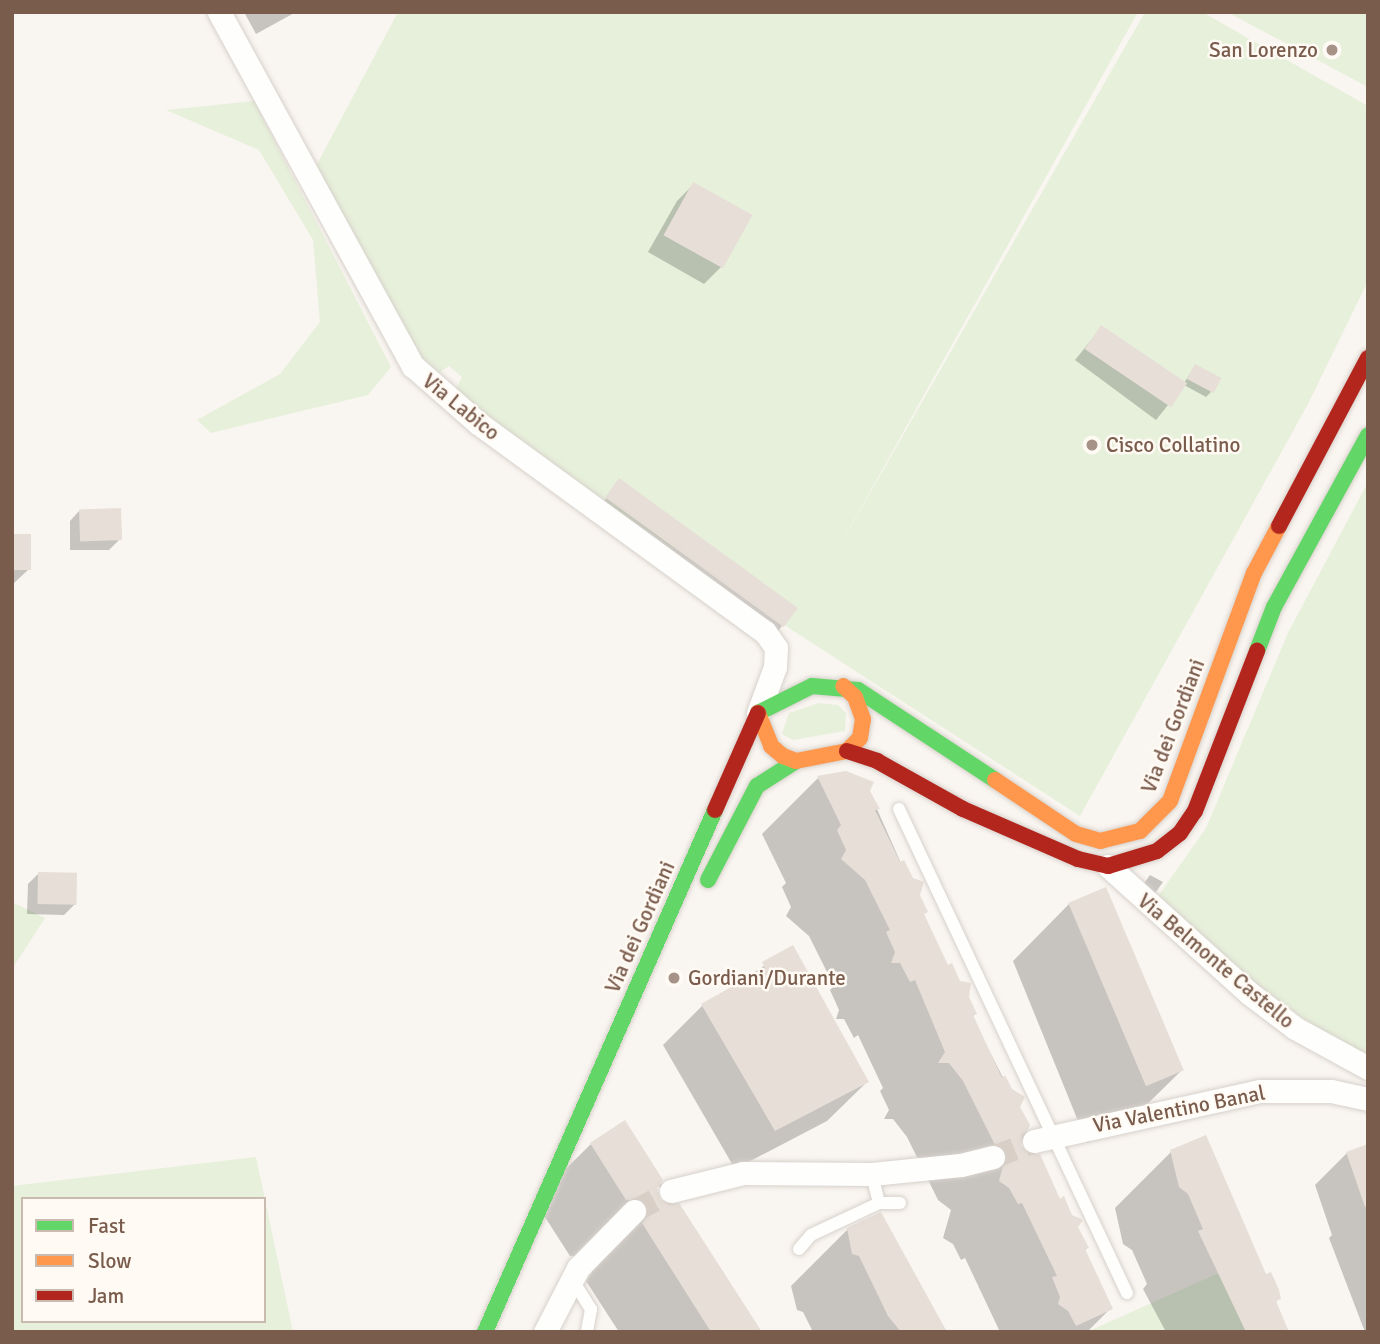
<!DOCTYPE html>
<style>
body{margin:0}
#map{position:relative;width:1380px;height:1344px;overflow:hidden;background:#f9f5f0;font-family:Signika,sans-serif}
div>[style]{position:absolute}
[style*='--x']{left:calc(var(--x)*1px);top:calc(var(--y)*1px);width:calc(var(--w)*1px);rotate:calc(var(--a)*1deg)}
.green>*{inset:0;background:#e7f0db}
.shadow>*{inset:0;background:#0003;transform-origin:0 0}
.building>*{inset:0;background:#e6ded7;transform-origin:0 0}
.street-tunnel>*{height:23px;margin-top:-11.5px;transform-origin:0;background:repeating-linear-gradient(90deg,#d9cfc7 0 23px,transparent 0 34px)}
.roads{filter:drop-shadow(0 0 2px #d7d1cb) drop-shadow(0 0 2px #d7d1cb)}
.lane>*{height:12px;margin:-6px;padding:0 6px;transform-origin:6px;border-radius:6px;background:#fefefd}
.street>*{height:23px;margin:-11.5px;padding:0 11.5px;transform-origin:11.5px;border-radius:11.5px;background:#fefefd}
.fast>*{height:16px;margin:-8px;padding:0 8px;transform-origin:8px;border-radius:8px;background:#63d668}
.slow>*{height:16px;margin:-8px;padding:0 8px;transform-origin:8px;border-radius:8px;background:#ff974d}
.jam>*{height:16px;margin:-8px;padding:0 8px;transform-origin:8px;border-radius:8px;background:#b3261e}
.dots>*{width:19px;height:19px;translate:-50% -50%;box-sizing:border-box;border:4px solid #fffaf3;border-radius:50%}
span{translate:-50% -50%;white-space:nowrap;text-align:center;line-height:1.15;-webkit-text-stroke:5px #fffaf3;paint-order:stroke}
.poi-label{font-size:21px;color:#7a5c4d}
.right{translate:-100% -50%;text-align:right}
.left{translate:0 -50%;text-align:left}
.street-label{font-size:21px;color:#7a5c4d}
.frame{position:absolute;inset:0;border:14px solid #7a5c4d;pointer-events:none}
.legend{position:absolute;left:21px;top:1197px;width:245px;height:126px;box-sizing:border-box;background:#fffaf3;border:2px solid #cabbb1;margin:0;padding:9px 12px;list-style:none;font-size:21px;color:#7a5c4d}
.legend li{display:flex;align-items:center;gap:14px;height:35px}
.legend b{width:35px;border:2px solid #cabbb1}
</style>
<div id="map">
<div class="green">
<div style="clip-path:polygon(398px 12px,1138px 12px,834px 556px,1145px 12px,1202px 12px,1368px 106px,1368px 281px,1308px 404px,1080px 816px,792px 630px,594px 494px,455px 391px,462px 377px,449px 366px,437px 374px,414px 354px,315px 168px)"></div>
<div style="clip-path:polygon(1227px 12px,1368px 12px,1368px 87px)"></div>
<div style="clip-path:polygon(254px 101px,391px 367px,368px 395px,211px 433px,197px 420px,280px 374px,320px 322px,313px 240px,259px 150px,166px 110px)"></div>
<div style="clip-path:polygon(1368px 482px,1368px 1056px,1310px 1023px,1233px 966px,1159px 895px,1206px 828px,1288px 633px)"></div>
<div style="clip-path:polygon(819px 703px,838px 705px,846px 713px,845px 731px,793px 740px,782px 734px,789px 713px)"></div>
<div style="clip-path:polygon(12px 902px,45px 918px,12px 969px)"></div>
<div style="clip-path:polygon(evenodd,256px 1157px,293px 1332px,12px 1332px,12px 1186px,256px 1157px,23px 1199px,264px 1199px,264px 1321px,23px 1321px,23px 1199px)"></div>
<div style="clip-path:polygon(1221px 1272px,1246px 1332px,1087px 1332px)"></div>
</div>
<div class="shadow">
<div style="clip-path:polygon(244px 12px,296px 12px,256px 34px)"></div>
<div style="clip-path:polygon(693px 185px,749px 216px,721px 267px,704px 284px,648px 252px,677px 201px)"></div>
<div style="clip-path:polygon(1101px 328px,1184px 383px,1195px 366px,1211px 392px,1206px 397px,1184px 385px,1156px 420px,1075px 360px)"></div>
<div style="left:619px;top:481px;width:217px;height:45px;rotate:36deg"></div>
<div style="clip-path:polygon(80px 510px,120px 539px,109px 550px,70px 550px,70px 521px)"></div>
<div style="clip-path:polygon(12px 536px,29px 569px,12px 585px)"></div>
<div style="clip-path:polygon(818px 778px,869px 791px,947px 967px,967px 997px,975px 1014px,972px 1017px,1018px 1107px,1018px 1145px,1070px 1216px,1079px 1218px,1076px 1227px,1087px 1248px,1084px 1251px,1111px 1308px,1087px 1332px,1000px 1332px,965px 1258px,961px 1260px,953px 1244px,943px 1238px,951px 1210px,938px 1200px,907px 1137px,893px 1119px,884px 1119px,889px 1110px,880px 1091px,883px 1088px,858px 1035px,854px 1038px,844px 1019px,836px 1019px,839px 1010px,830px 990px,834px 986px,809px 936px,786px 916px,791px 907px,782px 887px,786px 883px,762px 834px)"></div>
<div style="clip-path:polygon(38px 874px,75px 904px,64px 915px,27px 914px,28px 884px)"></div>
<div style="clip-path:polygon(1150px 875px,1163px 882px,1153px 896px,1142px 886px)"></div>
<div style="clip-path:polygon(1069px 904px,1181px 1071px,1124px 1127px,1087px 1143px,1013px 961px)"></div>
<div style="clip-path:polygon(792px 948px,867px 1082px,827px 1121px,735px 1169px,663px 1045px,702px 1006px)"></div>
<div style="clip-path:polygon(591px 1144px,656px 1187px,659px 1202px,759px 1332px,619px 1332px,586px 1281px,592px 1272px,588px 1257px,570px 1256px,534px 1200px)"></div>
<div style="clip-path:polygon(1368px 1146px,1368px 1332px,1365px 1332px,1329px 1238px,1332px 1235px,1315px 1185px,1347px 1153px)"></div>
<div style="clip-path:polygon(1171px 1152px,1266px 1276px,1279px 1298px,1275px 1303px,1287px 1332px,1166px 1332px,1143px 1289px,1147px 1284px,1132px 1250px,1123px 1244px,1115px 1208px)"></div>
<div style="clip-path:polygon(848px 1229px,945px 1332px,813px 1332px,803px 1312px,797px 1310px,791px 1286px)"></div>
</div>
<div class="building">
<div style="left:693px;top:182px;width:68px;height:61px;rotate:29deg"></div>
<div style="left:1101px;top:325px;width:104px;height:29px;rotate:34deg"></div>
<div style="left:1195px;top:364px;width:30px;height:17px;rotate:28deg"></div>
<div style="left:619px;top:478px;width:221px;height:24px;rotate:36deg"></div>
<div style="left:121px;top:508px;width:32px;height:42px;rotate:88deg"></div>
<div style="left:12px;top:534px;width:19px;height:36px"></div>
<div style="clip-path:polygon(846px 771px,874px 782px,870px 791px,880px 809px,875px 810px,900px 862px,904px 860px,913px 878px,924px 882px,920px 895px,928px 912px,924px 914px,948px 965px,952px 963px,960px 981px,971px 983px,969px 997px,977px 1014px,973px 1015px,1002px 1078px,1005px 1075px,1012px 1089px,1025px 1097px,1020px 1107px,1030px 1125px,1021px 1145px,1029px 1154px,1040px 1154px,1060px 1199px,1064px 1196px,1072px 1215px,1083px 1220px,1078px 1227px,1089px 1248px,1085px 1249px,1113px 1309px,1076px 1326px,1068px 1311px,1058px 1304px,1060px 1297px,1052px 1277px,1057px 1276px,1022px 1203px,1018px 1204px,1009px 1188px,999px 1181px,1006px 1153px,994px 1143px,963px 1081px,949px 1063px,938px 1063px,945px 1052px,915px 980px,910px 982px,900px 963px,891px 963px,895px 952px,886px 932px,890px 930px,865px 880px,841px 859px,846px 850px,837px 830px,841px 825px,817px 776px)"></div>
<div style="left:38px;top:872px;width:39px;height:32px;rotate:1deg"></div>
<div style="left:1106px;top:887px;width:199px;height:41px;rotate:67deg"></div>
<div style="clip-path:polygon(793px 945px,869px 1082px,775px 1131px,701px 1004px,765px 968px,762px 962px)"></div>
<div style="clip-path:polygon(625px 1120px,663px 1180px,657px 1188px,661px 1200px,679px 1203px,762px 1332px,711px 1332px,642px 1223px,648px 1214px,644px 1202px,626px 1200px,590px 1143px)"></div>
<div style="clip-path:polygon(1206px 1135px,1266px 1274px,1271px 1272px,1279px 1290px,1281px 1299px,1276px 1301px,1289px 1332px,1246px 1332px,1198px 1231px,1203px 1229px,1188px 1194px,1179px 1187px,1170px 1150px)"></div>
<div style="clip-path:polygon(1368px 1144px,1368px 1206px,1365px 1207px,1346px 1152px)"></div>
<div style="clip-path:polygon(881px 1212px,947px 1332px,901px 1332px,888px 1316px,859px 1256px,852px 1254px,847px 1228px)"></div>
</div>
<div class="street-tunnel">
<div style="--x:993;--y:1157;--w:44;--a:-21.3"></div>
<div style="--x:634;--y:1211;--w:42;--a:-28.4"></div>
</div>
<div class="roads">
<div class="lane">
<div style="--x:899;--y:809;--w:535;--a:64.78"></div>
<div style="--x:879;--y:1203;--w:21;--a:0"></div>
<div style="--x:799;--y:1249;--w:18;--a:-49"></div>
<div style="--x:811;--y:1235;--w:75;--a:-25.2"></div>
<div style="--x:879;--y:1203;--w:30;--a:-104"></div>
<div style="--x:572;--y:1279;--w:36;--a:58"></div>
<div style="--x:591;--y:1309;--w:22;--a:100"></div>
</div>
<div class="street">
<div style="--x:219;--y:12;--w:404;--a:61.3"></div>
<div style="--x:413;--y:366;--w:86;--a:41.2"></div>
<div style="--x:478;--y:423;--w:355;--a:36.1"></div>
<div style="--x:765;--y:632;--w:19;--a:55"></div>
<div style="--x:776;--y:648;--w:19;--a:93"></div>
<div style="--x:775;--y:667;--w:49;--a:110.3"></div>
<div style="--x:1108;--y:866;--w:190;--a:42"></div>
<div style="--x:1249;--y:993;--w:58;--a:37.3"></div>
<div style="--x:1295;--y:1028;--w:83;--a:28.7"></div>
<div style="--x:1034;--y:1141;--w:231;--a:-12.5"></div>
<div style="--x:1260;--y:1091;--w:71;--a:0"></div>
<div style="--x:1331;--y:1091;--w:38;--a:12"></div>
<div style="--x:671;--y:1191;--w:74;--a:-14"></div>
<div style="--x:743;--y:1173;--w:129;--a:0.4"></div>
<div style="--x:872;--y:1174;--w:89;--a:-5.8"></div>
<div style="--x:961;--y:1165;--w:33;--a:-14"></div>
<div style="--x:545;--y:1332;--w:72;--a:-62.7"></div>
<div style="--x:578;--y:1268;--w:80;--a:-45.5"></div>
</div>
<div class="fast">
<div style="--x:1257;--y:651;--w:47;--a:-68.9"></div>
<div style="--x:1274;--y:607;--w:196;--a:-61.3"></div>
<div style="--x:758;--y:713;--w:60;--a:-26.6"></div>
<div style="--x:812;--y:686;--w:46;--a:5"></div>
<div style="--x:858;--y:690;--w:164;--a:33.3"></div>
<div style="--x:708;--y:880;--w:106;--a:-62.5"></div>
<div style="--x:757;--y:786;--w:46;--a:-32.7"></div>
<div style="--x:485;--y:1332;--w:570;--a:-66.22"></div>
</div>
<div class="slow">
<div style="--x:758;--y:713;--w:35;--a:68"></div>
<div style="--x:771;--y:746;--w:16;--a:40"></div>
<div style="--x:783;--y:756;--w:14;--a:21"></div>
<div style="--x:796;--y:761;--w:52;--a:-11.1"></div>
<div style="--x:847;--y:751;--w:18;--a:-45"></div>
<div style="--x:860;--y:738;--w:19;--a:-81"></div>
<div style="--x:863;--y:719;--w:23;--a:-110"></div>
<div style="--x:855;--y:697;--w:16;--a:-137"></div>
<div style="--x:995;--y:780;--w:97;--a:33.7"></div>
<div style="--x:1076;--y:834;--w:25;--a:16"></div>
<div style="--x:1100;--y:841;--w:41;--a:-14"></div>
<div style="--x:1140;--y:831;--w:42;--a:-45"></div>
<div style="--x:1170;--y:801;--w:243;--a:-69.8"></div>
<div style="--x:1254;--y:573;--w:53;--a:-62"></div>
</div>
<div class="jam">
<div style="--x:1279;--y:526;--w:190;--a:-62.1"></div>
<div style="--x:847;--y:751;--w:32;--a:18"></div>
<div style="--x:877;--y:761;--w:98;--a:29.2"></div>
<div style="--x:963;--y:809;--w:125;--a:23.5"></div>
<div style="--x:1078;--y:859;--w:31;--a:13"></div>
<div style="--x:1108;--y:866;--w:51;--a:-17"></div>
<div style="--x:1157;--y:851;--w:29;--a:-38"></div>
<div style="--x:1180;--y:833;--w:27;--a:-56"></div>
<div style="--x:1195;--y:811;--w:172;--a:-68.8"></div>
<div style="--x:715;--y:810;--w:106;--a:-66.1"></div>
</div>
</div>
<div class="dots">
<div style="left:1332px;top:50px;background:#a69286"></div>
<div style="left:1092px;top:445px;background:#a69286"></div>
<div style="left:674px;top:978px;background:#a69286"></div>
</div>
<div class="poi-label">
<span class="right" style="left:1318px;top:50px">San Lorenzo</span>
<span class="left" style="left:1106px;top:445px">Cisco Collatino</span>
<span class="left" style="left:688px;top:978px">Gordiani/Durante</span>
</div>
<div class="street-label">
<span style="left:461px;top:407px;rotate:39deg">Via Labico</span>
<span style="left:1173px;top:726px;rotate:-69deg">Via dei Gordiani</span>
<span style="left:640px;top:927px;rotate:-66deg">Via dei Gordiani</span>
<span style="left:1216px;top:961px;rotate:40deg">Via Belmonte Castello</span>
<span style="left:1179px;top:1109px;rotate:-11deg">Via Valentino Banal</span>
</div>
<div class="frame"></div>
<ul class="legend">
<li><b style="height:9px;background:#63d668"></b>Fast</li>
<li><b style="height:9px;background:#ff974d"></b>Slow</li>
<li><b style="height:9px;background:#b3261e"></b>Jam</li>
</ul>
</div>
